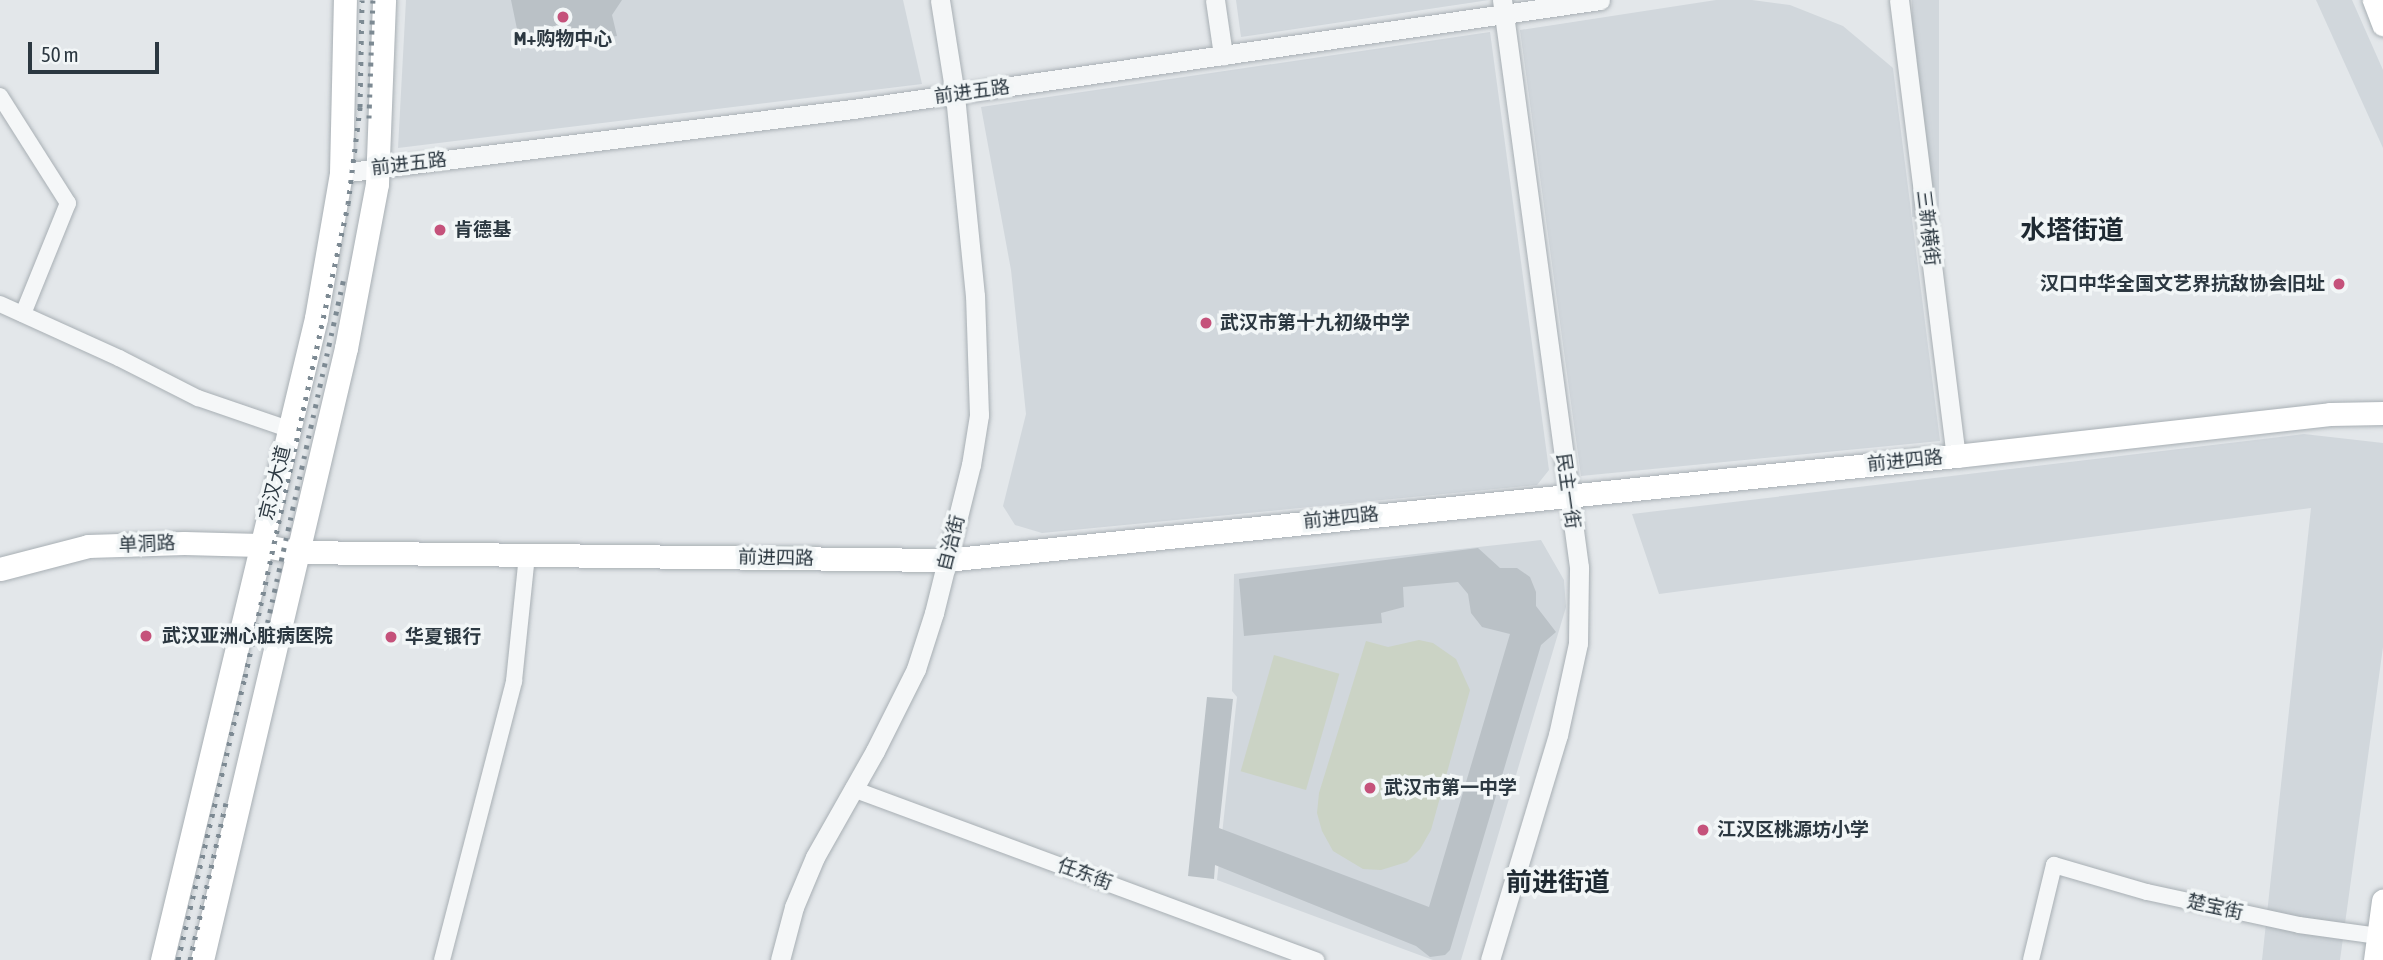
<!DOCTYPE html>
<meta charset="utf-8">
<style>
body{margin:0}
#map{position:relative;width:2383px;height:960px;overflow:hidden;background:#e3e7ea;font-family:"Asap Condensed","Noto Sans SC",sans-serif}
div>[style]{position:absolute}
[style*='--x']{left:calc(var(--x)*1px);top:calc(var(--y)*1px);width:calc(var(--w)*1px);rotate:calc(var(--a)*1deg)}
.built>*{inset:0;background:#d1d7dc;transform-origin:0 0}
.green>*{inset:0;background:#cbd3c5;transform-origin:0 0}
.building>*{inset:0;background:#bac1c6}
.roads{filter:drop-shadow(0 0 2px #a8afb4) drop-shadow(0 0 2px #a8afb4)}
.minor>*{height:16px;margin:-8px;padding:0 8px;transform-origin:8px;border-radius:8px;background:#f5f7f8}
.tertiary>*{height:19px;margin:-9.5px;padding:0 9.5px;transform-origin:9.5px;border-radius:9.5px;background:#f5f7f8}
.secondary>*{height:23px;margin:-11.5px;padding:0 11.5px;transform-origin:11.5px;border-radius:11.5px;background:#fff}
.rail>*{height:5px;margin-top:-2.5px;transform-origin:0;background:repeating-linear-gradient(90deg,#7d8a93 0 3.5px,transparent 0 10.5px)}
.dots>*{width:19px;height:19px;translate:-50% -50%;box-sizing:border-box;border:4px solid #f2f6f7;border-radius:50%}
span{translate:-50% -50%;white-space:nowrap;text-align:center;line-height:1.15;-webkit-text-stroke:7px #f2f6f7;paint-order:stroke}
.poi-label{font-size:19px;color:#2c3841;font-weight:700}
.left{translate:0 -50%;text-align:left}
.right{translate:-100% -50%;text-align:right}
.street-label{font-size:19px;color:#2c3841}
.district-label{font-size:26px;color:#1e2932;font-weight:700}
.scale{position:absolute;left:28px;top:42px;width:131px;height:32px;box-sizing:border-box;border:4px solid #2c3841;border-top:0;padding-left:9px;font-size:21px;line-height:24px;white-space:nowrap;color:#2c3841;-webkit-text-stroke:5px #f2f6f7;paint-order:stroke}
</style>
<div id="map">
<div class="built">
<div style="clip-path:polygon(406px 0,903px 0,922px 84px,398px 148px)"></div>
<div style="clip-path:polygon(1236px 0,1489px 0,1241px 37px)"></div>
<div style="clip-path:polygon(1716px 0,1752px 0,1790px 5px,1843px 26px,1893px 68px,1940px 441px,1581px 476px,1520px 30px)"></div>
<div style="left:1912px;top:0;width:27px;height:217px"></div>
<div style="clip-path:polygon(2316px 0,2352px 0,2383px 70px,2383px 148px)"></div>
<div style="clip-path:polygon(1490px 32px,1549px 470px,1537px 485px,1042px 533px,1015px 525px,1003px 506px,1026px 414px,1011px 270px,981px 107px)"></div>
<div style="clip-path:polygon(2304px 434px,2383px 443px,2383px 647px,2340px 960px,2262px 960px,2311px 508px,1659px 594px,1632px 514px)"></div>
<div style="clip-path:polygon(1541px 540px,1564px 580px,1566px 607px,1461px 960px,1433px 960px,1217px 880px,1237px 697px,1232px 691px,1234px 574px)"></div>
</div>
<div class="green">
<div style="clip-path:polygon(1419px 640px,1433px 643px,1456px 659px,1470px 690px,1431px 830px,1420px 849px,1407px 862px,1381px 870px,1363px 869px,1333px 851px,1322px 831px,1317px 813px,1319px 793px,1366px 641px,1388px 647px)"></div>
<div style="left:1274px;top:655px;width:68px;height:121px;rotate:16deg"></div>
</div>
<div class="building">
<div style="clip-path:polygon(511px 0,622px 0,612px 15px,617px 36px,539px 47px,531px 35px,517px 29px)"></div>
<div style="clip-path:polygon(1478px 548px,1500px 568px,1517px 568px,1530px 577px,1536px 592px,1536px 606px,1556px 632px,1541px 645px,1450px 950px,1445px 955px,1430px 957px,1416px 946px,1215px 865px,1214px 879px,1188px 876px,1207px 697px,1233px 699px,1219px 828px,1429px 907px,1510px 634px,1482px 627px,1471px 613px,1468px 594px,1458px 582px,1403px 587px,1404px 607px,1381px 613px,1382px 623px,1244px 636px,1239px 579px)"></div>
</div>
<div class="roads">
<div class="minor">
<div style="--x:0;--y:96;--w:127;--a:57.6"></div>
<div style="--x:68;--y:203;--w:120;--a:112.1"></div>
<div style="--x:0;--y:304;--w:131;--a:24.4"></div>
<div style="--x:119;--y:358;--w:89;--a:26.9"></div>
<div style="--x:198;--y:398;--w:95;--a:19"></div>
<div style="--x:853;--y:789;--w:494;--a:20.3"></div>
<div style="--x:442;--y:960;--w:288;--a:-75.5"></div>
<div style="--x:514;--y:681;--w:126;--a:-84.1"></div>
<div style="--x:2031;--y:960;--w:98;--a:-76.4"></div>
<div style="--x:2054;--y:865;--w:97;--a:16.2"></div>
<div style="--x:2147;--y:892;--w:156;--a:12.2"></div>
<div style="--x:2299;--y:925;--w:80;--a:7.9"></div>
</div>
<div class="tertiary">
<div style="--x:1215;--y:0;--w:56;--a:81.7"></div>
<div style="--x:1899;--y:0;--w:460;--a:82.9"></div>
<div style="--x:341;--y:173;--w:516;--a:-7.13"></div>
<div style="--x:853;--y:109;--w:755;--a:-8.3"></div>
<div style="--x:780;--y:960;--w:55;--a:-75.2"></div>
<div style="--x:794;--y:907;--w:54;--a:-67.2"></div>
<div style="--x:815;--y:857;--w:122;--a:-60.5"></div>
<div style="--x:875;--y:751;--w:92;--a:-63.4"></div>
<div style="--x:916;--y:669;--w:59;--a:-72.2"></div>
<div style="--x:934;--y:613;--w:153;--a:-76"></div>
<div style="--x:971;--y:465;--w:51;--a:-80.9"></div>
<div style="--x:979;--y:415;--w:119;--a:-91.9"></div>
<div style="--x:975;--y:296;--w:202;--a:-95.7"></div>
<div style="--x:955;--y:95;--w:96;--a:-99"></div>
<div style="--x:1490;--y:960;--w:235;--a:-73.2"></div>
<div style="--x:1558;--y:735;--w:94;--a:-77.7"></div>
<div style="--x:1578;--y:643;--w:76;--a:-89.2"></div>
<div style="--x:1579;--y:567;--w:572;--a:-97.73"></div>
</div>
<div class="secondary">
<div style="--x:2374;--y:0;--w:26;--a:69"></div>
<div style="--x:0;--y:569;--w:91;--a:-14.6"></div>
<div style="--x:88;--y:546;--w:96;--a:-1.8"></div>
<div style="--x:184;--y:543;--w:76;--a:1.5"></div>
<div style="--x:260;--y:545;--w:37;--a:11"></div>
<div style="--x:296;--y:552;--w:650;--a:0.71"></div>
<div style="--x:946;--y:560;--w:1015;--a:-5.88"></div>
<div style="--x:1956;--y:456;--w:376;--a:-6.4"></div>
<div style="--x:2330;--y:414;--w:53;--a:-1.1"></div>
<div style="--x:162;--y:960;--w:660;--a:-76.51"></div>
<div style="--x:316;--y:318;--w:147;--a:-80.2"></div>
<div style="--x:341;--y:173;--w:173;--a:-88.7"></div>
<div style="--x:202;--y:960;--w:629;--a:-76.76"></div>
<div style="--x:346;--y:348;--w:167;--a:-79.3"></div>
<div style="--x:377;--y:184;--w:184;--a:-87.8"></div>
<div style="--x:2375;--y:960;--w:60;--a:-82.3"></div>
</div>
</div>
<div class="rail">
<div style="--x:369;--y:118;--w:118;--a:-88.1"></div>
<div style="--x:263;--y:643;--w:371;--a:-77.5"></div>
<div style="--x:178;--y:960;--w:291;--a:-76.7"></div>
<div style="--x:245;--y:677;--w:484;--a:-77.7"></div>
<div style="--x:348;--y:204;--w:98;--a:-82.9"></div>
<div style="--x:360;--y:107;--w:107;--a:-88.9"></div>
<div style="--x:190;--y:960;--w:161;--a:-77.1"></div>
</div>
<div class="dots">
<div style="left:563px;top:17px;background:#c5527b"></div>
<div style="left:440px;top:230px;background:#c5527b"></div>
<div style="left:2339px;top:284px;background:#c5527b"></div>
<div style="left:1206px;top:323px;background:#c5527b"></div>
<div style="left:146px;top:636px;background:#c5527b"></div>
<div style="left:391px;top:637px;background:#c5527b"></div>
<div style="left:1370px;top:788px;background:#c5527b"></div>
<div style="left:1703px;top:830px;background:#c5527b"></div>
</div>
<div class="poi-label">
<span style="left:563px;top:39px">M+购物中心</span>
<span class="left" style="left:454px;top:230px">肯德基</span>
<span class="right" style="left:2325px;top:284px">汉口中华全国文艺界抗敌协会旧址</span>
<span class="left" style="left:1220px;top:323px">武汉市第十九初级中学</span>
<span class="left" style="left:162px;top:636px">武汉亚洲心脏病医院</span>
<span class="left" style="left:405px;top:637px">华夏银行</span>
<span class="left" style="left:1384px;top:788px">武汉市第一中学</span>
<span class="left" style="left:1717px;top:830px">江汉区桃源坊小学</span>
</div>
<div class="street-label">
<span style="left:972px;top:92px;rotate:-8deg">前进五路</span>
<span style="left:409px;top:164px;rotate:-7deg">前进五路</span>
<span style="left:1928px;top:228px;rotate:83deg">三新横街</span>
<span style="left:1905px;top:461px;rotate:-6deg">前进四路</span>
<span style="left:275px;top:483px;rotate:-76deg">京汉大道</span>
<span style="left:1568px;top:491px;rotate:82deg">民主一街</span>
<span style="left:1341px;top:518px;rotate:-6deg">前进四路</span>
<span style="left:951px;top:543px;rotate:-76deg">自治街</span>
<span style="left:147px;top:544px;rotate:-2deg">单洞路</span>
<span style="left:776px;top:558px;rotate:1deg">前进四路</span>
<span style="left:1085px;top:874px;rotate:20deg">任东街</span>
<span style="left:2215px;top:907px;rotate:12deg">楚宝街</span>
</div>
<div class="district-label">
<span style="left:2072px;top:231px">水塔街道</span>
<span style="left:1558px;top:883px">前进街道</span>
</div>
<div class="scale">50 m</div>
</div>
